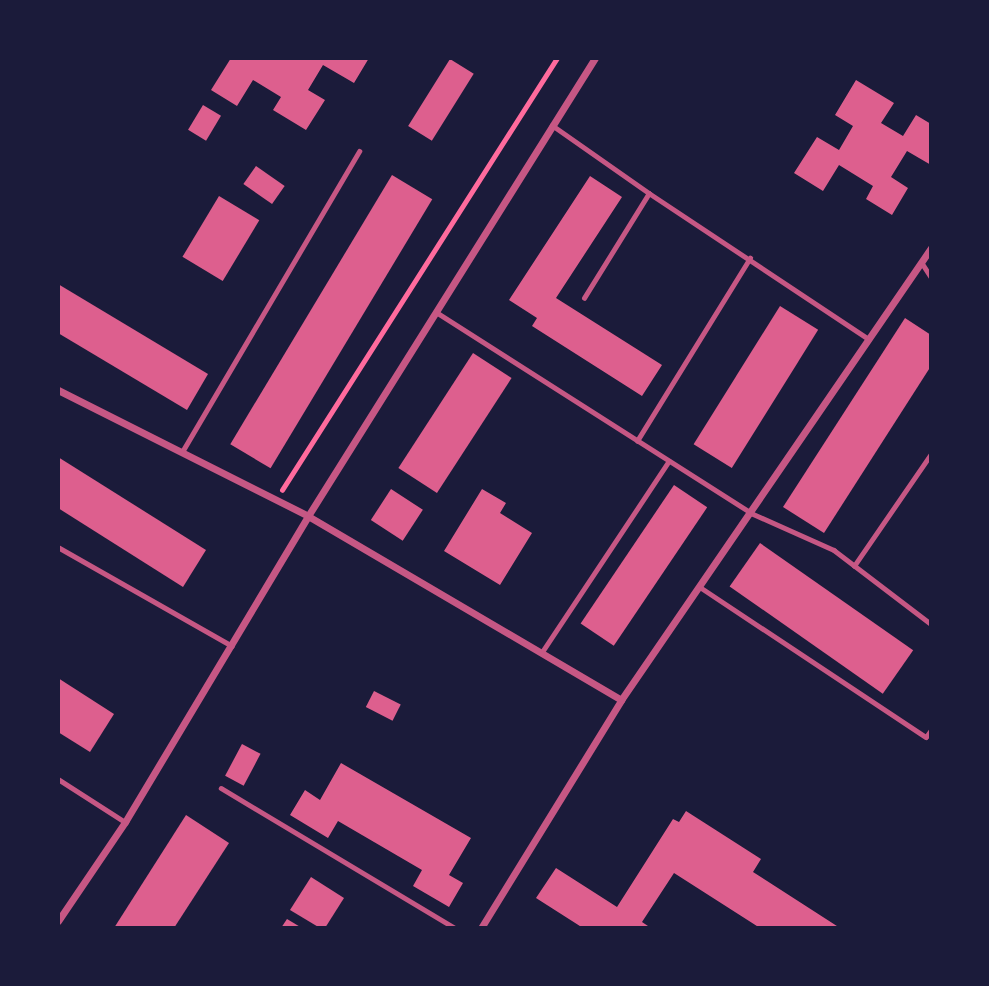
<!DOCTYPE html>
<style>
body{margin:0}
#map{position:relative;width:989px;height:986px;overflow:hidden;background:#1b1b3a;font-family:"Noto Sans",sans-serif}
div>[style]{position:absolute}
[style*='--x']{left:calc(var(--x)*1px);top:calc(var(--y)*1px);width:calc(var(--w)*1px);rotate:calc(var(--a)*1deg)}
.building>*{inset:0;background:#dd5f8e;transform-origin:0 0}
.path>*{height:4.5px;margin:-2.25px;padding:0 2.25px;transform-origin:2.25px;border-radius:2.25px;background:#ff6b9d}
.service>*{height:4.5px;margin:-2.25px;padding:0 2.25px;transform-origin:2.25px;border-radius:2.25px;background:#c65784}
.minor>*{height:7px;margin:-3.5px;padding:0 3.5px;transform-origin:3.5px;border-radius:3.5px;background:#c65784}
span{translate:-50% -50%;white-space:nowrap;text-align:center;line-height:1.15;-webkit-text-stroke:6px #1b1b3a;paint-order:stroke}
.frame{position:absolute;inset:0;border:60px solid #1b1b3a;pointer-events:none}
</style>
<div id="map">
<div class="building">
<div style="clip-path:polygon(231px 58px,255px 60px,369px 58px,354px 83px,323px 65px,308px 90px,325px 100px,306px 130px,273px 110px,281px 97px,253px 80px,237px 106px,211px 90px)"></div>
<div style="left:450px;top:59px;width:28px;height:79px;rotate:32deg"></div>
<div style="clip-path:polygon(856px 80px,894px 103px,881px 123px,903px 136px,916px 115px,931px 124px,931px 165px,907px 151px,891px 177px,908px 188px,892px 215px,866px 199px,873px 186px,839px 165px,823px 191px,794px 173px,817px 137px,839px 150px,853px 126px,835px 115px)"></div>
<div style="left:203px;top:105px;width:21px;height:29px;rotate:31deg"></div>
<div style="left:256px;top:166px;width:35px;height:22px;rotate:35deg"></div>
<div style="left:392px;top:175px;width:47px;height:314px;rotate:31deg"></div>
<div style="clip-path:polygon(590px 176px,622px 197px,556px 298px,662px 365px,642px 396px,532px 326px,537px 318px,509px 300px)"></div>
<div style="left:219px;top:196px;width:47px;height:71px;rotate:31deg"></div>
<div style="clip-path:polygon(58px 284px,208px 374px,187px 410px,58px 333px)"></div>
<div style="left:780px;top:306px;width:45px;height:163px;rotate:32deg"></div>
<div style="clip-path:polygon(905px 318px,931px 335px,931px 366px,824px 533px,783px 507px)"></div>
<div style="left:473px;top:353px;width:46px;height:137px;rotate:33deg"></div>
<div style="clip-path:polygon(58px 457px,206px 550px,183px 587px,58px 508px)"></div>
<div style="left:674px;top:485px;width:40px;height:167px;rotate:34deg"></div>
<div style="left:391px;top:489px;width:38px;height:37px;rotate:33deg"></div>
<div style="clip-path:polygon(482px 489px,506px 503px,500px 513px,532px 533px,500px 585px,444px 551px)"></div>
<div style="left:760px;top:543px;width:187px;height:53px;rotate:35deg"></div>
<div style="clip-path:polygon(58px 678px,114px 714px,90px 752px,58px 732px)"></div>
<div style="left:374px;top:691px;width:30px;height:18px;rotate:27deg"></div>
<div style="left:242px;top:744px;width:21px;height:36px;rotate:28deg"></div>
<div style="clip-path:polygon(341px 763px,471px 838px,449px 875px,463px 883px,449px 907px,413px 886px,422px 870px,338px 821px,328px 838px,290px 815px,305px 790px,320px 800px)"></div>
<div style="clip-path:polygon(686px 811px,761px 859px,753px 872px,840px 928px,760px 928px,674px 873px,642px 922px,651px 928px,583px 928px,536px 898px,556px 868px,617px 907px,673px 819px,679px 822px)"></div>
<div style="clip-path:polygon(186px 815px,229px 843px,174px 928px,114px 928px)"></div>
<div style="clip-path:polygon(311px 877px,344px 898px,325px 928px,320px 928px,290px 910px)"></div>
<div style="clip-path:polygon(287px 919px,302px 928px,281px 928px)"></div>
</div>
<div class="path">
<div style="--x:282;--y:490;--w:512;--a:-57.52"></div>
</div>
<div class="service">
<div style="--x:552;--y:125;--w:118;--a:35"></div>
<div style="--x:649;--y:193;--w:264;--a:33.6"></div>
<div style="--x:922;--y:263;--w:17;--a:57"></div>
<div style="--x:584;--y:298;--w:123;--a:-58.2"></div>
<div style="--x:436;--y:312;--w:374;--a:32.5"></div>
<div style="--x:751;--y:513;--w:91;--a:24"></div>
<div style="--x:834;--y:550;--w:122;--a:37.3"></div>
<div style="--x:637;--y:441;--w:215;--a:-58.3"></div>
<div style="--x:182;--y:452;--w:349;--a:-59.5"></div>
<div style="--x:58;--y:547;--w:200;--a:29.6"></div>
<div style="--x:854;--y:566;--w:136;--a:-55.5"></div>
<div style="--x:700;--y:587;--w:271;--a:33.6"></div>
<div style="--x:926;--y:737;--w:9;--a:-54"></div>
<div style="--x:542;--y:652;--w:229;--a:-56.4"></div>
<div style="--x:58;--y:779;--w:80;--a:32.7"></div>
<div style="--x:221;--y:788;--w:273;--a:30.9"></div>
</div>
<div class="minor">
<div style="--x:58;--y:390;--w:280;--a:26.7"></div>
<div style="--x:308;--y:516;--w:363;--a:30.4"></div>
<div style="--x:58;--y:921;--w:120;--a:-55.9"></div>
<div style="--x:125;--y:822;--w:357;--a:-59.1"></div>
<div style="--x:308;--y:516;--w:540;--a:-57.93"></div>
<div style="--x:481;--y:928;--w:268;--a:-58.4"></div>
<div style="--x:621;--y:700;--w:548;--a:-55.56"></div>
</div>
<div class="frame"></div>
</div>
